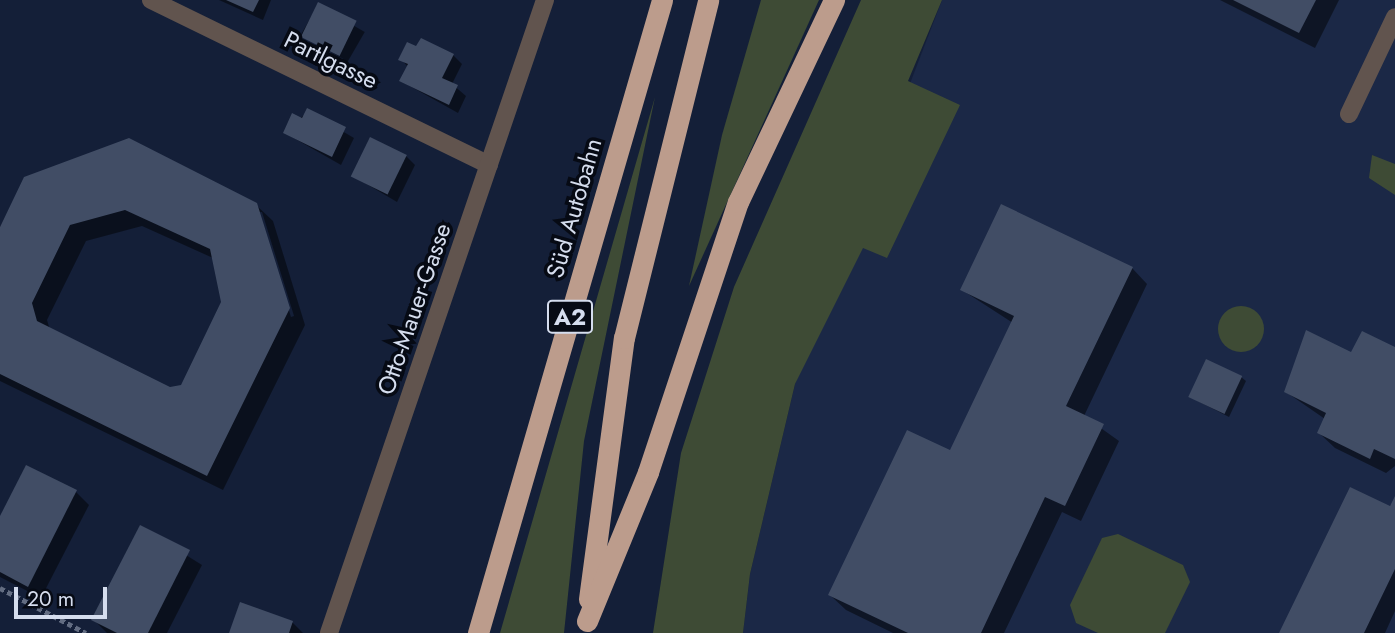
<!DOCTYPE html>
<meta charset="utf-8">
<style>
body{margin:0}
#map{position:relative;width:1395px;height:633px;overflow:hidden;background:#141f38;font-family:Jost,sans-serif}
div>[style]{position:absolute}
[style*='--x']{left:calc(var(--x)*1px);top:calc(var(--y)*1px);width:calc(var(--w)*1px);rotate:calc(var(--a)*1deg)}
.built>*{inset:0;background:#1b2846}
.green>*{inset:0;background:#3e4b35}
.round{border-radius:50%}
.shadow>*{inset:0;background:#0007;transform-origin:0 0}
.building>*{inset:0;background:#414d65;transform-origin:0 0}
.path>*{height:4.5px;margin-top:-2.25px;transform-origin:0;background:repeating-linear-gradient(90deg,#636d82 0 5px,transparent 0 8.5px)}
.minor>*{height:18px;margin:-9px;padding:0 9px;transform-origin:9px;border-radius:9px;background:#61544e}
.highway>*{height:21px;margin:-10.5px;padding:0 10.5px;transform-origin:10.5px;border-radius:10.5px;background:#bc9c8c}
span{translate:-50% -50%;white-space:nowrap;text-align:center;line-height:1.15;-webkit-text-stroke:7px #060a14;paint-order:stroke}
.shield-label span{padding:2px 5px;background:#060a14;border:2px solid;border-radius:5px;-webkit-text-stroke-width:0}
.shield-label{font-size:23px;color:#d5ddee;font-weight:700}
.street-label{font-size:24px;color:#d5ddee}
.scale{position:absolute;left:14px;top:587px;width:93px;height:32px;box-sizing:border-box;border:4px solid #d5ddee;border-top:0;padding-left:9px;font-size:21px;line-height:24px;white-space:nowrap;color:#d5ddee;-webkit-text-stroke:5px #060a14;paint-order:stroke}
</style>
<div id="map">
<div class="built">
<div style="clip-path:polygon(942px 0,1395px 0,1395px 633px,743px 633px,750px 574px,795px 384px)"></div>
</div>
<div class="green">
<div style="clip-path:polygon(761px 0,819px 0,689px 286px,722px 135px)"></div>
<div style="clip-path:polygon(861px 0,942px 0,908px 81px,960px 105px,887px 258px,863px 248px,795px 384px,750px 574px,743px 633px,653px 633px,681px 453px,734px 287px)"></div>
<div style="clip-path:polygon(655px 97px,584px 441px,564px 633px,500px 633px)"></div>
<div style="clip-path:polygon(1372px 155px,1395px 164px,1395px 195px,1369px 178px)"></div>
<div class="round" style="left:1218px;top:306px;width:46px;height:46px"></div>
<div style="clip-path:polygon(1118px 534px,1183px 565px,1190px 582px,1165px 633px,1098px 633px,1076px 623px,1070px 605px,1102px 538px)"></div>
</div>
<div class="shadow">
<div style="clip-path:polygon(219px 0,271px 0,263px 20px)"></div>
<div style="clip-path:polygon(1220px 0,1339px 0,1315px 48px)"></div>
<div style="left:318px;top:5px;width:54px;height:34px;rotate:30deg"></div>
<div style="clip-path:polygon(417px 49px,453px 55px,462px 64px,452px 84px,466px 96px,458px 113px,401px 81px,408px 67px,401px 59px)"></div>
<div style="clip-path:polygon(308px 111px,354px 138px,341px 165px,285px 133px)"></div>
<div style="clip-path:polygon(406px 156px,415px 165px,397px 202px,353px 176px)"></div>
<div style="clip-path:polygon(evenodd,25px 178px,256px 205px,273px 221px,305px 325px,223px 490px,0 381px,0 227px,25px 178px,258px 212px,262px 212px,294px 316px,291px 317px,258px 212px,25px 178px,142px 226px,213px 258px,223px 302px,182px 386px,169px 389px,50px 330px,47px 320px,86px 241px,142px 226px)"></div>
<div style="clip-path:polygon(1132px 268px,1147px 284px,1084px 416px,1119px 441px,1081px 521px,1062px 512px,1004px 633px,893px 633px,846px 610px,830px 595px,951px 453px,1013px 323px,962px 290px)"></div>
<div style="clip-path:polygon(1395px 349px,1395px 466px,1386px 473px,1335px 448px,1319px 433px,1325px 419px,1286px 392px,1352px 354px)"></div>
<div style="clip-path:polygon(1241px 377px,1246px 381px,1229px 417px,1190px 397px)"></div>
<div style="clip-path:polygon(76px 492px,89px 505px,41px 598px,0 577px,0 520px)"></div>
<div style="clip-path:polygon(1395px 500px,1395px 611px,1385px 633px,1281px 633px)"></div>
<div style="clip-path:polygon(141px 527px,202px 565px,167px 633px,107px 633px,94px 620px)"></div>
<div style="clip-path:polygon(241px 604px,293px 623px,303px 633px,231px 633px)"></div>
</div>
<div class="building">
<div style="clip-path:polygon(226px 0,259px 0,253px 12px)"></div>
<div style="clip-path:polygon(1233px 0,1316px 0,1299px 33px)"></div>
<div style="left:318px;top:2px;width:43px;height:39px;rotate:26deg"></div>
<div style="clip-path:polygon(421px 38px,454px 54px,442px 78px,458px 85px,449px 105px,399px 81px,408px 64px,398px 60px,407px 42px,416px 46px)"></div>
<div style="clip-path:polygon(307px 108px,346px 127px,332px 157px,283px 133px,292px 113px,302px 118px)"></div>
<div style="left:370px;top:137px;width:41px;height:44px;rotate:26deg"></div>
<div style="clip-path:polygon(evenodd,129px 138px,257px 203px,290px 308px,207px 476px,0 374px,0 227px,24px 177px,129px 138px,125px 210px,210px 249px,221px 302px,181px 385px,170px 387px,37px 321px,32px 303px,70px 225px,125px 210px)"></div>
<div style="clip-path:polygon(1001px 204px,1133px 267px,1066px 406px,1104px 424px,1065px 506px,1045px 497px,981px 633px,908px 633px,828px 595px,907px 430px,950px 450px,1014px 316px,960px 290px)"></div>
<div style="clip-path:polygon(1306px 330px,1351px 352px,1362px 331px,1395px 347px,1395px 459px,1374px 449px,1370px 459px,1317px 433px,1326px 413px,1284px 392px)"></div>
<div style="left:1206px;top:359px;width:40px;height:42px;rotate:25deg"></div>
<div style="clip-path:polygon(26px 465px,77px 490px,28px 587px,0 572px,0 516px)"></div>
<div style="clip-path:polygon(1350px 487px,1390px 506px,1395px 496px,1395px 569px,1364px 633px,1279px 633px)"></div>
<div style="clip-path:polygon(140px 525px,190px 550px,148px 633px,117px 633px,91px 620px)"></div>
<div style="clip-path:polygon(240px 602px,293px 621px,289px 633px,229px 633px)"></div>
</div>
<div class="path">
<div style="--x:0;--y:588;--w:97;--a:27.6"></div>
</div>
<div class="minor">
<div style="--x:151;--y:0;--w:376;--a:26"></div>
<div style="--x:1349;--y:114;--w:107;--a:-64.6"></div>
<div style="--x:329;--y:633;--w:669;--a:-71.16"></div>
</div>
<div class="highway">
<div style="--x:589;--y:599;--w:263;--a:-82.4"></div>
<div style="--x:624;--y:338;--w:348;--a:-76"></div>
<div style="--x:587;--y:621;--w:161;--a:-67.7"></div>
<div style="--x:648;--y:472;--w:285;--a:-71.6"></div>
<div style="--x:738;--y:202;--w:224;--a:-64.6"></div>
<div style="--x:478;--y:633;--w:659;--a:-73.79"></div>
</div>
<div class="shield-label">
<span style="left:570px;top:317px">A2</span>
</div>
<div class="street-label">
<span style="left:331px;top:60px;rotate:26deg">Partlgasse</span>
<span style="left:574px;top:208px;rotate:-74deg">Süd Autobahn</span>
<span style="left:414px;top:309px;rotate:-71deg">Otto-Mauer-Gasse</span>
</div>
<div class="scale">20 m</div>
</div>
